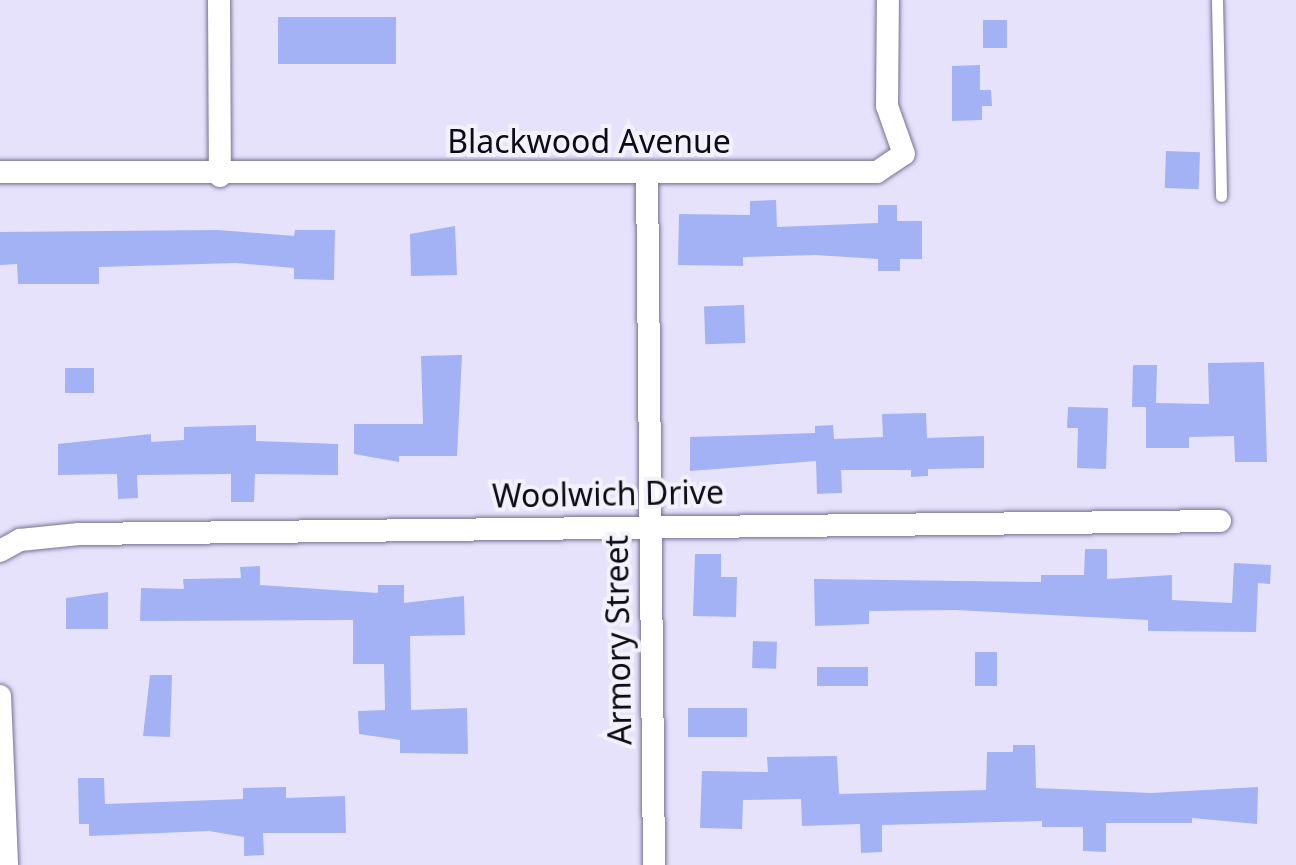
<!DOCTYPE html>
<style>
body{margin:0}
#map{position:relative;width:1296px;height:865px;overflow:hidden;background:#e6e2fb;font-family:"Noto Sans",sans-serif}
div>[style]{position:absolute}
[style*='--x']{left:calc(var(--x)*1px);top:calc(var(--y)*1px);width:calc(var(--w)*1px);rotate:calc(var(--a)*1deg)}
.building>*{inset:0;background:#a2b2f5;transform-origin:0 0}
.roads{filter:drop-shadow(0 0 2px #777096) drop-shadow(0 0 2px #777096)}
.service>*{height:11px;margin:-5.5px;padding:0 5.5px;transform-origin:5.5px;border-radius:5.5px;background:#fff}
.minor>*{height:22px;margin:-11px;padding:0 11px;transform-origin:11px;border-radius:11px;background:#fff}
span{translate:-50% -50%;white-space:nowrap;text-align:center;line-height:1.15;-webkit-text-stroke:8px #f3f1fa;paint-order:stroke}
.street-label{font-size:32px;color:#0e0b19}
</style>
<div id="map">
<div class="building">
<div style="left:396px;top:17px;width:47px;height:118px;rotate:90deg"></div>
<div style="left:983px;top:20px;width:24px;height:28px"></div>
<div style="clip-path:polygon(980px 65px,980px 90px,991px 90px,992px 106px,982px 106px,982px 120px,952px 121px,952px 66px)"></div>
<div style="left:1166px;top:151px;width:34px;height:37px;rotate:2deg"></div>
<div style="clip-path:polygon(776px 200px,777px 227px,878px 223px,878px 205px,897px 205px,897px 221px,922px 221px,922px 259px,900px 259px,900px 271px,878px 271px,878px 259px,816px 255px,743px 257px,743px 266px,678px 265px,679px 214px,750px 215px,750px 201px)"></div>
<div style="clip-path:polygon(455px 226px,457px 275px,411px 276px,410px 234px)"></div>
<div style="clip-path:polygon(218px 230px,294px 236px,295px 230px,335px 230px,334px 280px,294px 279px,294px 268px,236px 263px,99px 267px,99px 284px,18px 284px,17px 264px,0 265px,0 232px)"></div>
<div style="left:744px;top:305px;width:38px;height:40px;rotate:88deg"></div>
<div style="clip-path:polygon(462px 355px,457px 456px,399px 456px,399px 462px,354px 454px,354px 424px,423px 424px,421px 356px)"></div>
<div style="clip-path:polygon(1264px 362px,1267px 462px,1235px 462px,1234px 436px,1189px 437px,1189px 448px,1146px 448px,1146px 407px,1132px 407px,1133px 365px,1157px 365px,1156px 403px,1209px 404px,1208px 363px)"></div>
<div style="left:65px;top:368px;width:29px;height:25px"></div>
<div style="clip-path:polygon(1068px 407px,1108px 408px,1106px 469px,1077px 468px,1078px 428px,1067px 428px)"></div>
<div style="clip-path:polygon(926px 413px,927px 438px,984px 436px,984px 468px,928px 469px,928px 476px,911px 477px,911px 470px,841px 470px,842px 493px,817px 494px,816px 461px,690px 471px,690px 437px,815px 433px,815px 426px,833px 425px,834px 439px,883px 437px,882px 414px)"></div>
<div style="clip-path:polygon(256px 425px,256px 441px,338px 444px,338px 475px,255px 474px,254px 502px,231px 502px,231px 474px,137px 475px,138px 498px,118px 499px,117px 474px,58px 475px,58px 444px,151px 434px,151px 442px,184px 440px,184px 427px)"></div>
<div style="clip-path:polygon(1085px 549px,1107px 549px,1107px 579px,1172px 575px,1172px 600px,1232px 603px,1234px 563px,1271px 565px,1270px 584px,1258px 583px,1256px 632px,1148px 631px,1148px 620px,956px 610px,869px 611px,869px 624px,815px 626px,814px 579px,1041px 582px,1041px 575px,1084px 575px)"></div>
<div style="clip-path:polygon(695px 554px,721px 554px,721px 577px,737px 577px,736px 617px,693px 616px)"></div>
<div style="clip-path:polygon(260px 566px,260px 585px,378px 593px,378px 585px,404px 585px,404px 603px,464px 596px,465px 635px,410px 636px,411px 710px,467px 708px,468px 754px,400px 753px,400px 740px,359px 734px,358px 711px,385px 710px,384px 664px,353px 664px,353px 620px,140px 621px,141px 588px,184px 589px,183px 579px,241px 578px,240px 567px)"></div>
<div style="clip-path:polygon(108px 592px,108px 629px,66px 629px,66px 598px)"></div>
<div style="left:753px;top:641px;width:24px;height:27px;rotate:2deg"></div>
<div style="left:975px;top:652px;width:22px;height:34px"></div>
<div style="left:868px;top:667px;width:19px;height:51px;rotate:90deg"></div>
<div style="clip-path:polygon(150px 675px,172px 675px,170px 737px,143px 736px)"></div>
<div style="left:747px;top:708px;width:29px;height:59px;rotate:90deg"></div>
<div style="clip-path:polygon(1013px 745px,1035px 745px,1036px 788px,1151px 793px,1258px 787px,1257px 824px,1192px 818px,1192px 823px,1106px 823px,1106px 852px,1083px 851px,1083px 827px,1042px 827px,1042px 821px,882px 825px,882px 852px,861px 853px,860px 824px,802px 826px,801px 799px,743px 800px,742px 829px,700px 828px,702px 771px,768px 772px,767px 757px,837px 756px,839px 794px,986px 790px,987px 752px,1013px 752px)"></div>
<div style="clip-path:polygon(78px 778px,104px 778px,105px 804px,243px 799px,243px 788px,286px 787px,286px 798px,345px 796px,346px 833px,263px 833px,264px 855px,244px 856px,244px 837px,209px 831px,89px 836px,89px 824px,79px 824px)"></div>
</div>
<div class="roads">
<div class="service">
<div style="--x:1217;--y:0;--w:196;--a:88.8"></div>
</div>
<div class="minor">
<div style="--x:219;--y:0;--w:176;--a:89.7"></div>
<div style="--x:0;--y:172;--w:877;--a:0"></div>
<div style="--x:877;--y:172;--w:32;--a:-34"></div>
<div style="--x:904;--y:154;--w:51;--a:-109.5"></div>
<div style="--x:887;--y:106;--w:106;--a:-89.5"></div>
<div style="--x:647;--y:173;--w:692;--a:89.42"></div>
<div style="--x:0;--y:551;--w:23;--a:-29"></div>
<div style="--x:20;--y:540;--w:59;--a:-5.8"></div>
<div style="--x:79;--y:534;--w:1141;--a:-0.65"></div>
<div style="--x:0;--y:696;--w:169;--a:87.6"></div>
</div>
</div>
<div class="street-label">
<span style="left:589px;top:141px">Blackwood Avenue</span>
<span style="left:608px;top:494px;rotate:-1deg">Woolwich Drive</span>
<span style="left:618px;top:640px;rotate:-91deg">Armory Street</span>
</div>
</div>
